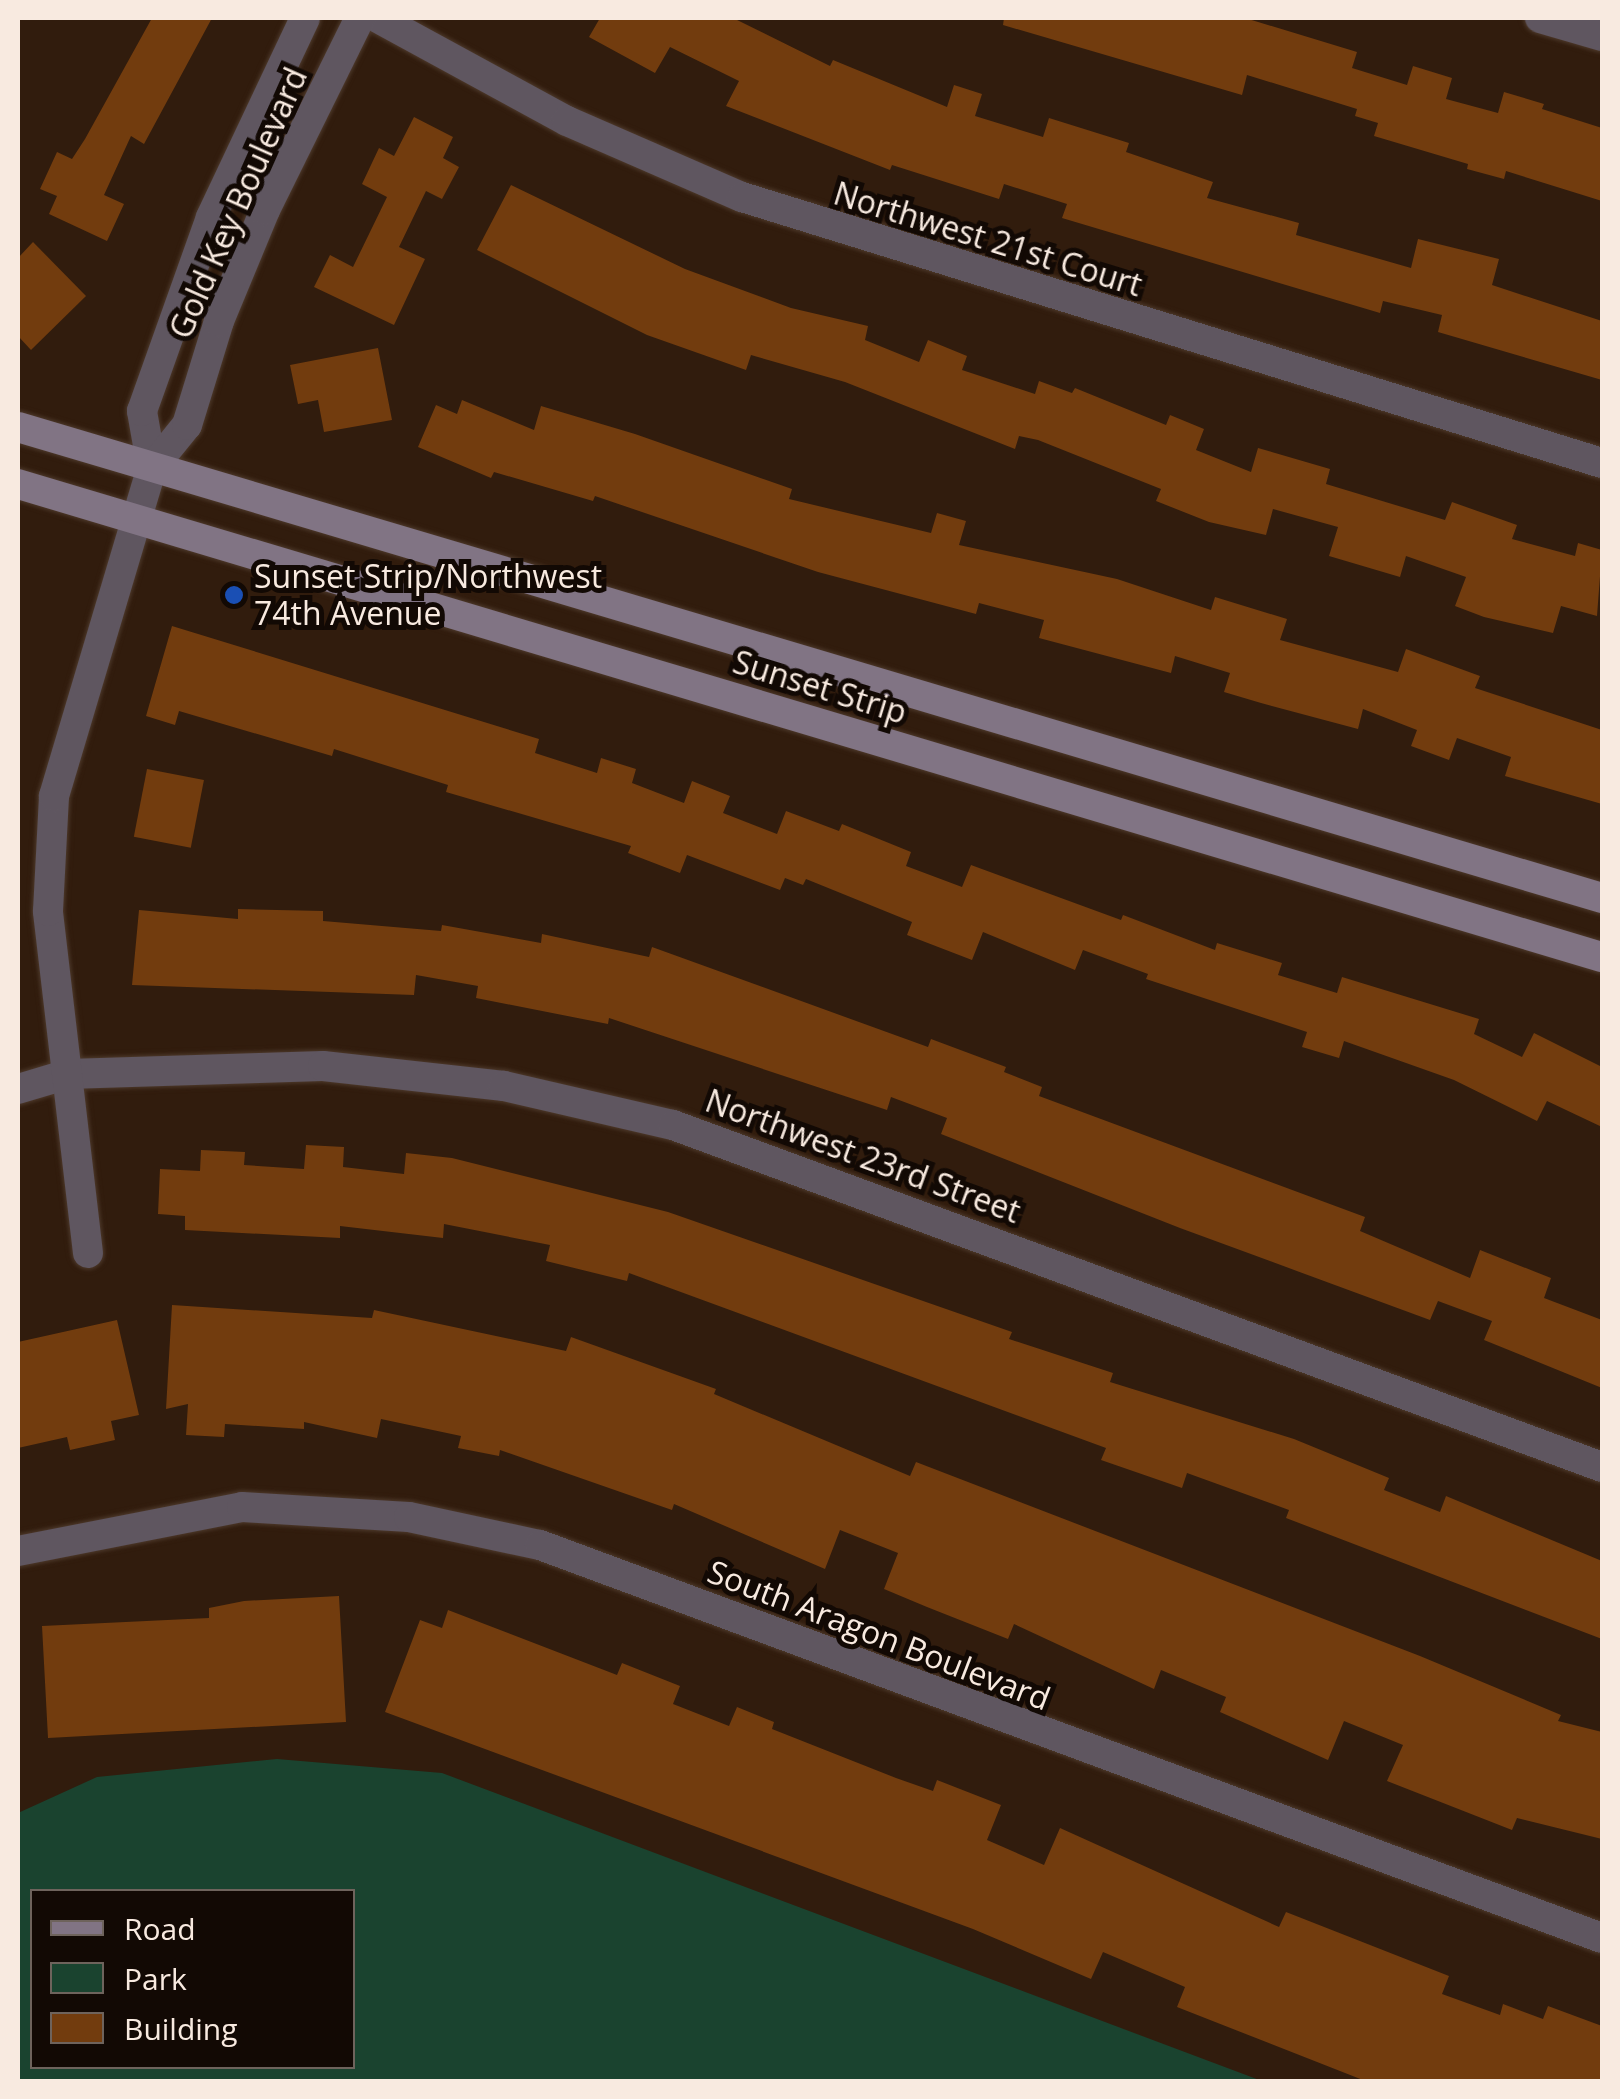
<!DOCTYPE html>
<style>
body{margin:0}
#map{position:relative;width:1620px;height:2099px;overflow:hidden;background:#311c0d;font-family:"Open Sans",sans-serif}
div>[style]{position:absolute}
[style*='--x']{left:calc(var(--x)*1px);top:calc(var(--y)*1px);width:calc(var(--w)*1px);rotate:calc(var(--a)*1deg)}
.green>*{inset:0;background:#1a432f}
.building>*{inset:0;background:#723c0e;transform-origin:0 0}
.roads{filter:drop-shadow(0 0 2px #4d392b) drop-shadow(0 0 2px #4d392b)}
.street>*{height:30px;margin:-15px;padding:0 15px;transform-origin:15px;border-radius:15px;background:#5f5660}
.secondary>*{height:30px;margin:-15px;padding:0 15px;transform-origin:15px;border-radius:15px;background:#817484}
.dots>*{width:28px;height:28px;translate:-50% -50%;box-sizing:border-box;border:5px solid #120904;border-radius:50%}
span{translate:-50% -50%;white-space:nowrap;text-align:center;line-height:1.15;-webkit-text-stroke:10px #120904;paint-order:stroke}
.street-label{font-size:32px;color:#f8eae0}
.poi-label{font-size:32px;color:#f8eae0}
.left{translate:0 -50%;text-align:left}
.frame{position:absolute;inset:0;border:20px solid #f8eae0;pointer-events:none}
.legend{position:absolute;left:30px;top:1889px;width:325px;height:180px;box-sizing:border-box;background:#120904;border:2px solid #6e635c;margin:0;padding:12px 18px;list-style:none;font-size:30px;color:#f8eae0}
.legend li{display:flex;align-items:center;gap:20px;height:50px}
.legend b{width:50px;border:2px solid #6e635c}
</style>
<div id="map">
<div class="green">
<div style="clip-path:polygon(evenodd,277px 1759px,442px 1773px,1262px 2081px,18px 2081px,18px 1813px,97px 1777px,277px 1759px,32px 1892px,352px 1892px,352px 2066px,32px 2066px,32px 1892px)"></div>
</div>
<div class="building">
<div style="clip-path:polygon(152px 18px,212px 18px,144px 144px,131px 136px,104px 195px,124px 204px,107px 241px,49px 214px,57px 196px,40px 189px,57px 152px,72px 159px,85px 139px)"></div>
<div style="clip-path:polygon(600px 18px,733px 18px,830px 66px,833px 60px,947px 107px,954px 85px,982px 94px,975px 116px,1043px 137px,1049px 118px,1129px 143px,1126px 152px,1213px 182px,1207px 198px,1299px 223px,1296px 235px,1411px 268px,1418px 239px,1499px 259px,1492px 285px,1602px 321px,1602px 380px,1438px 332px,1442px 315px,1383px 301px,1380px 313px,1062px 218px,1067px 204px,1004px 184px,999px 199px,892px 165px,890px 170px,726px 106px,739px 81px,670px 47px,655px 73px,589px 37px)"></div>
<div style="clip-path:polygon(1004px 18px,1245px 18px,1357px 52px,1352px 68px,1407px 85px,1413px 66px,1452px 78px,1446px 99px,1498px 113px,1504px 92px,1544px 104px,1542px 109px,1602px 128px,1602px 201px,1506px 171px,1504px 179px,1467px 169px,1468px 164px,1374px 136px,1378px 123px,1355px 116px,1357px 109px,1247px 75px,1242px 95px,1003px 25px)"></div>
<div style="clip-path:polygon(414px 117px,453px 137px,443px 158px,459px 167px,442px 199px,426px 191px,399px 247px,425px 259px,394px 325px,314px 287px,330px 255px,353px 267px,387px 197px,362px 184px,379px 148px,394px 156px)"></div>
<div style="clip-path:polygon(511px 185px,685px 269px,791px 308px,868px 326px,865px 340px,919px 362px,928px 340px,967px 356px,962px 370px,1035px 394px,1039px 381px,1072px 393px,1075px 388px,1166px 425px,1170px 415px,1204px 429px,1196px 450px,1251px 472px,1258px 448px,1330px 469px,1326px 484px,1445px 520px,1452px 502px,1517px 525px,1512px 539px,1575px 556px,1578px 543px,1602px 550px,1597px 616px,1561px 606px,1553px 633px,1484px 617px,1455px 606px,1466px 577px,1406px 556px,1400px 577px,1329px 556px,1338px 527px,1273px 509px,1266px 535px,1209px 522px,1156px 501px,1161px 489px,1038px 440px,1019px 436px,1015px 449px,845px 382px,751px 355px,746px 370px,647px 335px,477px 250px)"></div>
<div style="clip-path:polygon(33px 242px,86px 296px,31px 350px,18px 336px,18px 258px)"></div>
<div style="clip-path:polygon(378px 348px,392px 420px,324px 432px,318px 400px,298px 404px,290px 365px)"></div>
<div style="clip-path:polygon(462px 400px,534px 430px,541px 406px,635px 434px,792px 489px,789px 499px,931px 533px,937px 513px,966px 521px,959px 545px,1117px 579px,1211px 610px,1215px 597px,1287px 619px,1280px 640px,1398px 672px,1406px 649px,1480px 676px,1475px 688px,1602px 730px,1602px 804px,1505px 776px,1511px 757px,1457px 738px,1449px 760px,1411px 746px,1417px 730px,1363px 709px,1358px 729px,1261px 703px,1224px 692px,1230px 673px,1175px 656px,1171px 673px,1039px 638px,1044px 620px,979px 603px,976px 614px,818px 572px,595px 496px,593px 501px,494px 472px,491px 478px,418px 447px,436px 405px,457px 414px)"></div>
<div style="clip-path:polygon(172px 626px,539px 739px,535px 753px,597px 773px,601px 758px,636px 769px,632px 783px,684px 803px,692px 781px,730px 796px,723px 813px,777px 834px,786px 811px,839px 831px,842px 824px,911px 852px,906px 866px,962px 887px,971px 865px,1121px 920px,1123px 915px,1215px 950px,1217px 943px,1282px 963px,1278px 975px,1337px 993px,1342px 977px,1479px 1019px,1474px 1034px,1522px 1057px,1534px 1033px,1602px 1067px,1602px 1127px,1547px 1101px,1537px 1121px,1454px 1080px,1344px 1041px,1339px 1058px,1302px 1047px,1307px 1032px,1146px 979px,1148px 974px,1083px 950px,1075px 970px,983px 932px,972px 960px,907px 935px,912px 922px,806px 879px,803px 885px,785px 878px,780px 890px,687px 855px,680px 873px,628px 853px,631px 846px,446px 792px,448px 785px,334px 749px,332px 756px,179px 711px,175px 725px,146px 716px)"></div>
<div style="left:147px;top:769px;width:58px;height:69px;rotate:11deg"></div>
<div style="clip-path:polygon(238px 909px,323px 911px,323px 921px,441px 931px,442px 925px,541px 943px,542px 934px,649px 957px,652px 947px,928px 1047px,931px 1039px,1006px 1067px,1004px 1072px,1042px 1087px,1039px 1096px,1365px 1217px,1360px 1231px,1470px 1278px,1480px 1250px,1551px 1278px,1544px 1298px,1602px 1320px,1602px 1388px,1484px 1340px,1492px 1321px,1438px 1301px,1430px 1320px,1180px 1228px,941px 1134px,947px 1118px,891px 1097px,887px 1110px,609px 1018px,608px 1024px,476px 998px,478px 986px,416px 975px,414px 995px,132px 985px,139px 910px,238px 919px)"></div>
<div style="clip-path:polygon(306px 1145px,344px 1147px,343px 1167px,404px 1174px,406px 1153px,452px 1158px,668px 1212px,1012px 1332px,1009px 1339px,1113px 1373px,1110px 1382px,1294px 1439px,1389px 1478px,1384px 1490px,1440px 1512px,1446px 1496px,1602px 1561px,1602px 1639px,1286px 1518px,1289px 1510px,1187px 1473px,1182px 1488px,1101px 1460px,1106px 1448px,629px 1273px,627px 1281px,546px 1261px,550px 1245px,444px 1224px,443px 1238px,340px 1226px,340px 1238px,185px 1230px,185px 1216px,158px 1214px,160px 1169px,200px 1171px,201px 1150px,245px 1152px,244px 1165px,304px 1169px)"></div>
<div style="clip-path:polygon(172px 1305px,372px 1318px,374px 1310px,566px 1351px,571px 1337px,716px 1389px,714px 1394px,910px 1476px,916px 1462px,1420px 1656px,1561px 1715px,1558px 1721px,1602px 1732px,1602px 1839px,1517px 1818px,1512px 1830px,1387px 1781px,1403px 1745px,1344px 1721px,1328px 1760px,1220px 1712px,1226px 1697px,1161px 1670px,1154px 1689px,1014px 1624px,1008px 1639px,927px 1607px,884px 1589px,898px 1553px,840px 1530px,825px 1569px,674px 1504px,672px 1510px,500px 1450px,499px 1456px,458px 1448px,461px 1436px,381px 1419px,377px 1438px,304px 1422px,304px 1429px,225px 1424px,224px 1437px,186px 1435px,188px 1404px,166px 1409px)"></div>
<div style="clip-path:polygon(117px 1320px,139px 1415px,111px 1421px,115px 1440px,70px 1450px,67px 1437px,18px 1448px,18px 1342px)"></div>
<div style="clip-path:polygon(339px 1596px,346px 1722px,48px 1738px,42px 1626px,209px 1618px,209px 1608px,244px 1601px)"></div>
<div style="clip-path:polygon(448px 1610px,617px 1675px,622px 1663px,680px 1686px,673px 1704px,729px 1726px,737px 1707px,774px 1722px,772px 1729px,896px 1778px,933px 1791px,937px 1780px,1001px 1805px,987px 1840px,1044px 1865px,1060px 1828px,1279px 1927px,1286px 1912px,1449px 1976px,1442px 1994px,1500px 2015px,1503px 2004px,1543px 2019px,1548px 2006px,1602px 2026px,1602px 2082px,1368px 2082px,1177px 2007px,1185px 1987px,1103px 1952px,1091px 1979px,973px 1929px,385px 1712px,420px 1620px,442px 1628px)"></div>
</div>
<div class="roads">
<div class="street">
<div style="--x:378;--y:18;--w:215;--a:28.6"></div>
<div style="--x:567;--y:121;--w:191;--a:23.5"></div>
<div style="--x:742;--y:197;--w:900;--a:17.19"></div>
<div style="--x:1540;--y:18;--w:65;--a:16.2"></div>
<div style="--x:152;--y:468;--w:58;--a:-100"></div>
<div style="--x:142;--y:411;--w:206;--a:-70.4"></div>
<div style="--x:211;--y:217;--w:220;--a:-64.7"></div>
<div style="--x:18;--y:1089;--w:52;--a:-16.7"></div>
<div style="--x:68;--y:1074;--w:255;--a:-1.8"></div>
<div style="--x:323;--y:1066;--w:182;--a:6.3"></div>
<div style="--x:504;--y:1086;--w:173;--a:13"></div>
<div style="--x:673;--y:1125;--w:990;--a:20.21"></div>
<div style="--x:88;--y:1253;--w:344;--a:-96.7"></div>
<div style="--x:48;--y:911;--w:115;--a:-87"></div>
<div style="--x:54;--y:796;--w:342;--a:-73.4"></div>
<div style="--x:152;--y:468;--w:55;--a:-50.9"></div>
<div style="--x:187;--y:425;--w:109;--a:-72.9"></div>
<div style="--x:219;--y:321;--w:120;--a:-67.5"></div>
<div style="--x:265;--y:210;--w:214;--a:-63.7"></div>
<div style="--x:18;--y:1551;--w:228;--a:-11.1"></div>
<div style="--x:242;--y:1507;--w:167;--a:3.4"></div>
<div style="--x:409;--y:1517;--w:134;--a:12.1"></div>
<div style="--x:540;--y:1545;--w:1132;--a:20.31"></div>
</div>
<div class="secondary">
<div style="--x:18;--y:427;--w:1653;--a:16.56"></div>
<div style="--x:18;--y:484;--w:1653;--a:16.63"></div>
</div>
</div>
<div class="dots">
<div style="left:234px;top:595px;background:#1a4fb4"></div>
</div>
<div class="street-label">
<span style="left:238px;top:203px;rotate:-66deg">Gold Key Boulevard</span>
<span style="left:988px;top:239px;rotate:17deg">Northwest 21st Court</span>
<span style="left:820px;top:687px;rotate:17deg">Sunset Strip</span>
<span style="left:863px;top:1156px;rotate:20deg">Northwest 23rd Street</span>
<span style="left:879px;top:1635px;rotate:21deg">South Aragon Boulevard</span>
</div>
<div class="poi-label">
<span class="left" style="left:254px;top:595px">Sunset Strip/Northwest<br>74th Avenue</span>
</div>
<div class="frame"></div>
<ul class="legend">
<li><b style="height:12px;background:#817484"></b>Road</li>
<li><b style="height:28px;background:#1a432f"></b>Park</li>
<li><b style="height:28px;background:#723c0e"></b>Building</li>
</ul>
</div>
